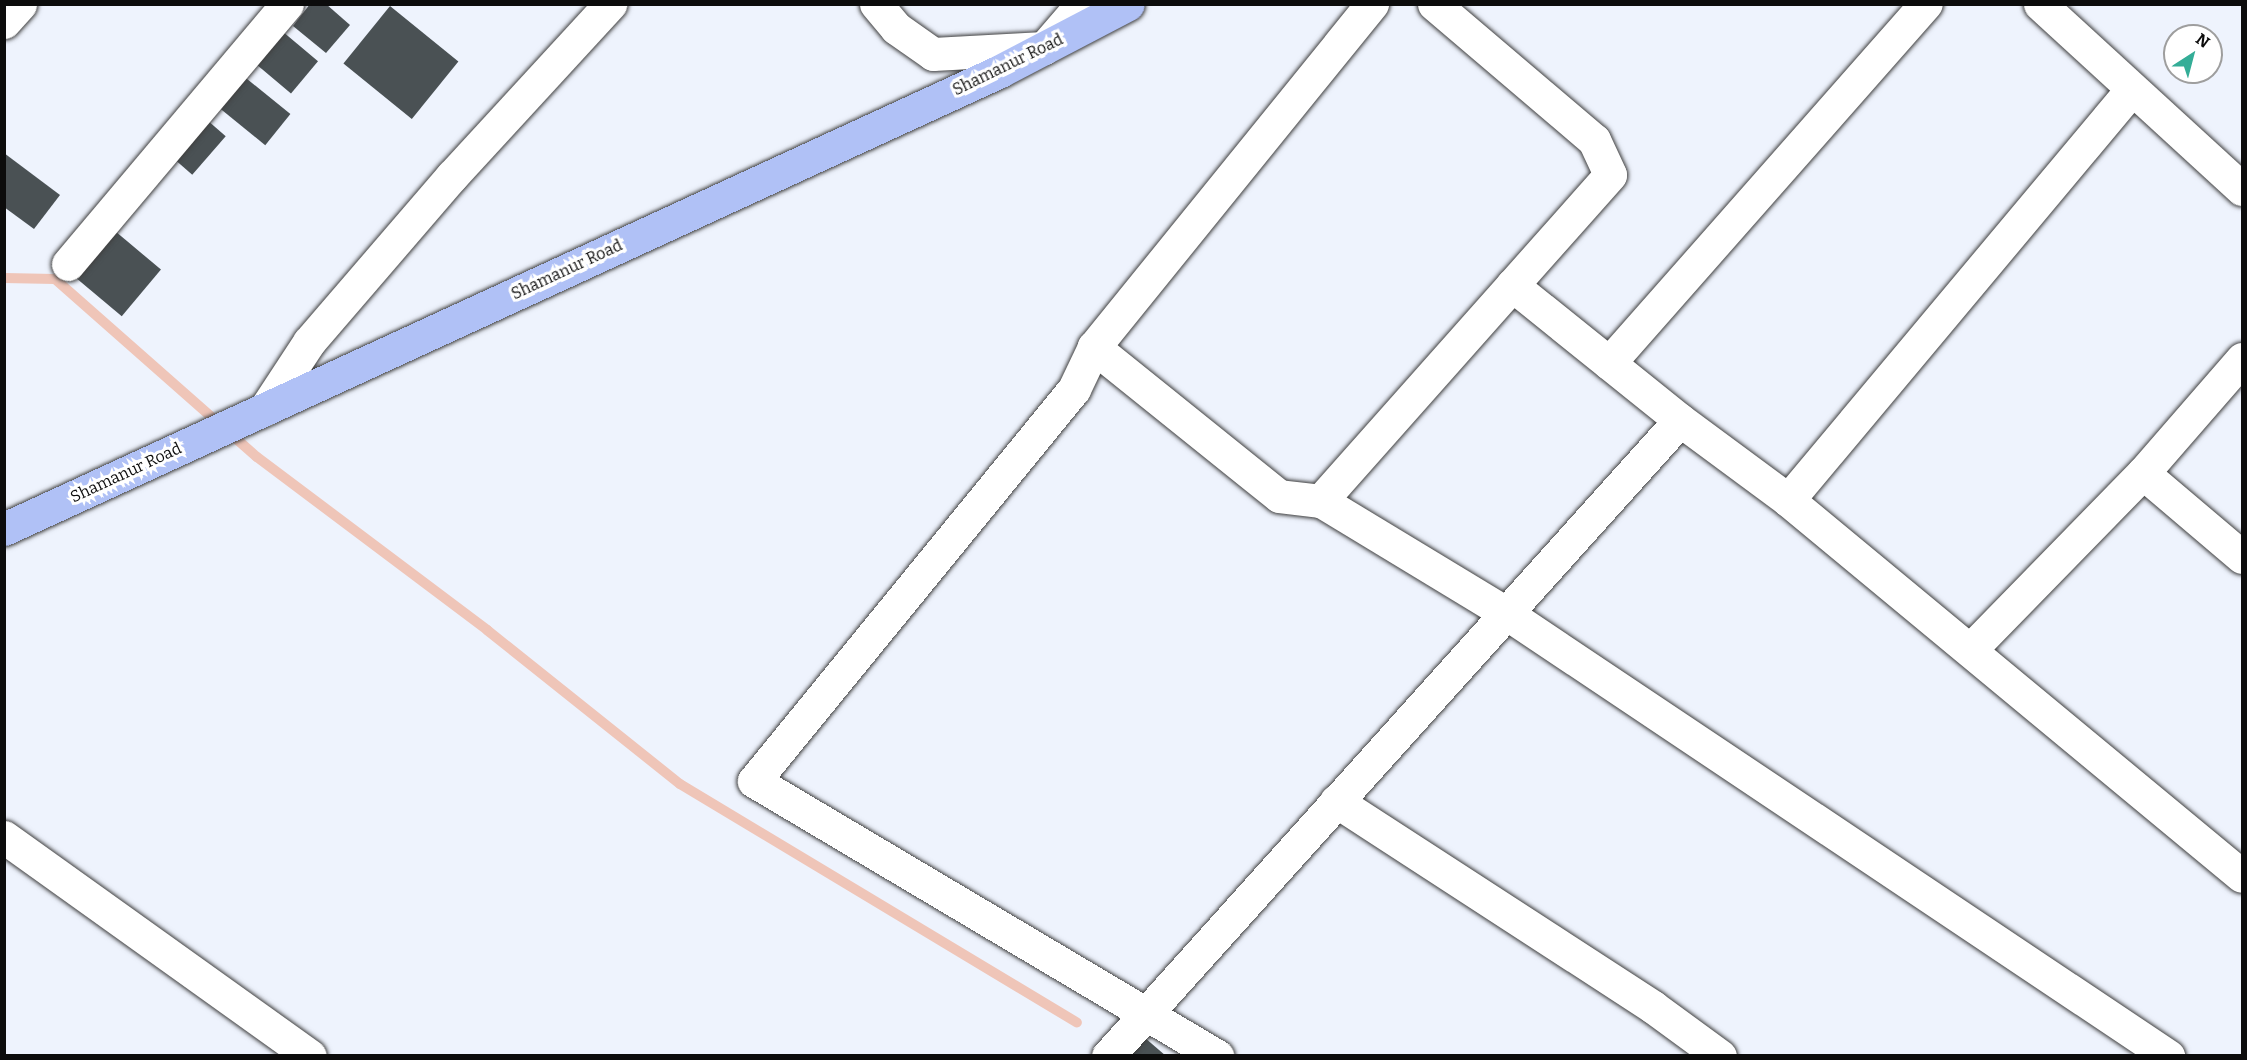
<!DOCTYPE html>
<style>
body{margin:0}
#map{position:relative;width:2247px;height:1060px;overflow:hidden;background:#eef3fd;font-family:Bitter,serif}
div>[style]{position:absolute}
[style*='--x']{left:calc(var(--x)*1px);top:calc(var(--y)*1px);width:calc(var(--w)*1px);rotate:calc(var(--a)*1deg)}
.stream>*{height:10px;margin:-5px;padding:0 5px;transform-origin:5px;border-radius:5px;background:#efc5b8}
.building>*{inset:0;background:#4a5154;transform-origin:0 0}
.roads{filter:drop-shadow(0 0 2px #3f3f3f) drop-shadow(0 0 2px #3f3f3f)}
.street>*{height:33px;margin:-16.5px;padding:0 16.5px;transform-origin:16.5px;border-radius:16.5px;background:#fff}
.secondary>*{height:33px;margin:-16.5px;padding:0 16.5px;transform-origin:16.5px;border-radius:16.5px;background:#b0c1f6}
span{translate:-50% -50%;white-space:nowrap;text-align:center;line-height:1.15;-webkit-text-stroke:6px #fff;paint-order:stroke}
.street-label{font-size:16px;color:#0c0c0c}
.frame{position:absolute;inset:0;border:6px solid #0c0c0c;pointer-events:none}
.north{position:absolute;left:2163px;top:24px;width:60px;height:60px;box-sizing:border-box;background:#fff;border:2px solid #9e9e9e;border-radius:50%;rotate:36deg;font-size:16px;font-weight:700;line-height:24px;text-align:center;color:#0c0c0c}
.north::after{content:'';display:block;margin:auto;width:21px;height:27px;background:#34ad97;clip-path:polygon(50% 0,100% 100%,50% 72%,0 100%)}
</style>
<div id="map">
<div class="stream">
<div style="--x:4;--y:278;--w:51;--a:1.1"></div>
<div style="--x:55;--y:279;--w:269;--a:41.4"></div>
<div style="--x:257;--y:457;--w:288;--a:36.9"></div>
<div style="--x:487;--y:630;--w:247;--a:38.6"></div>
<div style="--x:680;--y:784;--w:463;--a:31"></div>
</div>
<div class="building">
<div style="clip-path:polygon(310px 4px,326px 4px,350px 25px,326px 53px,293px 26px)"></div>
<div style="left:390px;top:6px;width:88px;height:74px;rotate:39deg"></div>
<div style="left:282px;top:31px;width:47px;height:42px;rotate:40deg"></div>
<div style="left:236px;top:70px;width:70px;height:40px;rotate:39deg"></div>
<div style="left:191px;top:106px;width:46px;height:51px;rotate:41deg"></div>
<div style="clip-path:polygon(4px 153px,60px 195px,34px 229px,4px 207px)"></div>
<div style="left:115px;top:231px;width:60px;height:61px;rotate:40deg"></div>
<div style="clip-path:polygon(1137px 1031px,1166px 1056px,1117px 1056px)"></div>
</div>
<div class="roads">
<div class="street">
<div style="--x:876;--y:4;--w:31;--a:50"></div>
<div style="--x:896;--y:28;--w:45;--a:35.1"></div>
<div style="--x:933;--y:54;--w:111;--a:-3.1"></div>
<div style="--x:1044;--y:48;--w:58;--a:-49.2"></div>
<div style="--x:1434;--y:4;--w:210;--a:40.4"></div>
<div style="--x:1594;--y:140;--w:38;--a:65"></div>
<div style="--x:1610;--y:175;--w:436;--a:131.6"></div>
<div style="--x:1321;--y:501;--w:216;--a:31.2"></div>
<div style="--x:1506;--y:613;--w:797;--a:33.79"></div>
<div style="--x:2040;--y:4;--w:274;--a:42.5"></div>
<div style="--x:4;--y:22;--w:24;--a:-48"></div>
<div style="--x:68;--y:264;--w:340;--a:-49.9"></div>
<div style="--x:1512;--y:285;--w:216;--a:38.8"></div>
<div style="--x:1680;--y:420;--w:134;--a:36.5"></div>
<div style="--x:1788;--y:500;--w:536;--a:-50.07"></div>
<div style="--x:1094;--y:347;--w:47;--a:115.5"></div>
<div style="--x:1074;--y:389;--w:506;--a:129.23"></div>
<div style="--x:754;--y:781;--w:539;--a:30.71"></div>
<div style="--x:2242;--y:359;--w:151;--a:131"></div>
<div style="--x:2143;--y:473;--w:130;--a:40.3"></div>
<div style="--x:1609;--y:363;--w:479;--a:-48.6"></div>
<div style="--x:265;--y:409;--w:80;--a:-56.7"></div>
<div style="--x:309;--y:342;--w:219;--a:-49.3"></div>
<div style="--x:452;--y:176;--w:234;--a:-47.4"></div>
<div style="--x:1788;--y:500;--w:589;--a:39.63"></div>
<div style="--x:1321;--y:501;--w:42;--a:-173.2"></div>
<div style="--x:1279;--y:496;--w:238;--a:-141.2"></div>
<div style="--x:1094;--y:347;--w:442;--a:-51"></div>
<div style="--x:1970;--y:650;--w:248;--a:-45.7"></div>
<div style="--x:1336;--y:801;--w:378;--a:33"></div>
<div style="--x:1653;--y:1007;--w:83;--a:36.2"></div>
<div style="--x:4;--y:837;--w:376;--a:35.6"></div>
<div style="--x:1108;--y:1056;--w:855;--a:-48.03"></div>
</div>
<div class="secondary">
<div style="--x:4;--y:529;--w:1096;--a:-24.69"></div>
<div style="--x:1000;--y:71;--w:144;--a:-27.6"></div>
</div>
</div>
<div class="street-label">
<span style="left:1008px;top:65px;rotate:-26deg">Shamanur Road</span>
<span style="left:567px;top:270px;rotate:-25deg">Shamanur Road</span>
<span style="left:126px;top:473px;rotate:-25deg">Shamanur Road</span>
</div>
<div class="frame"></div>
<div class="north">N</div>
</div>
